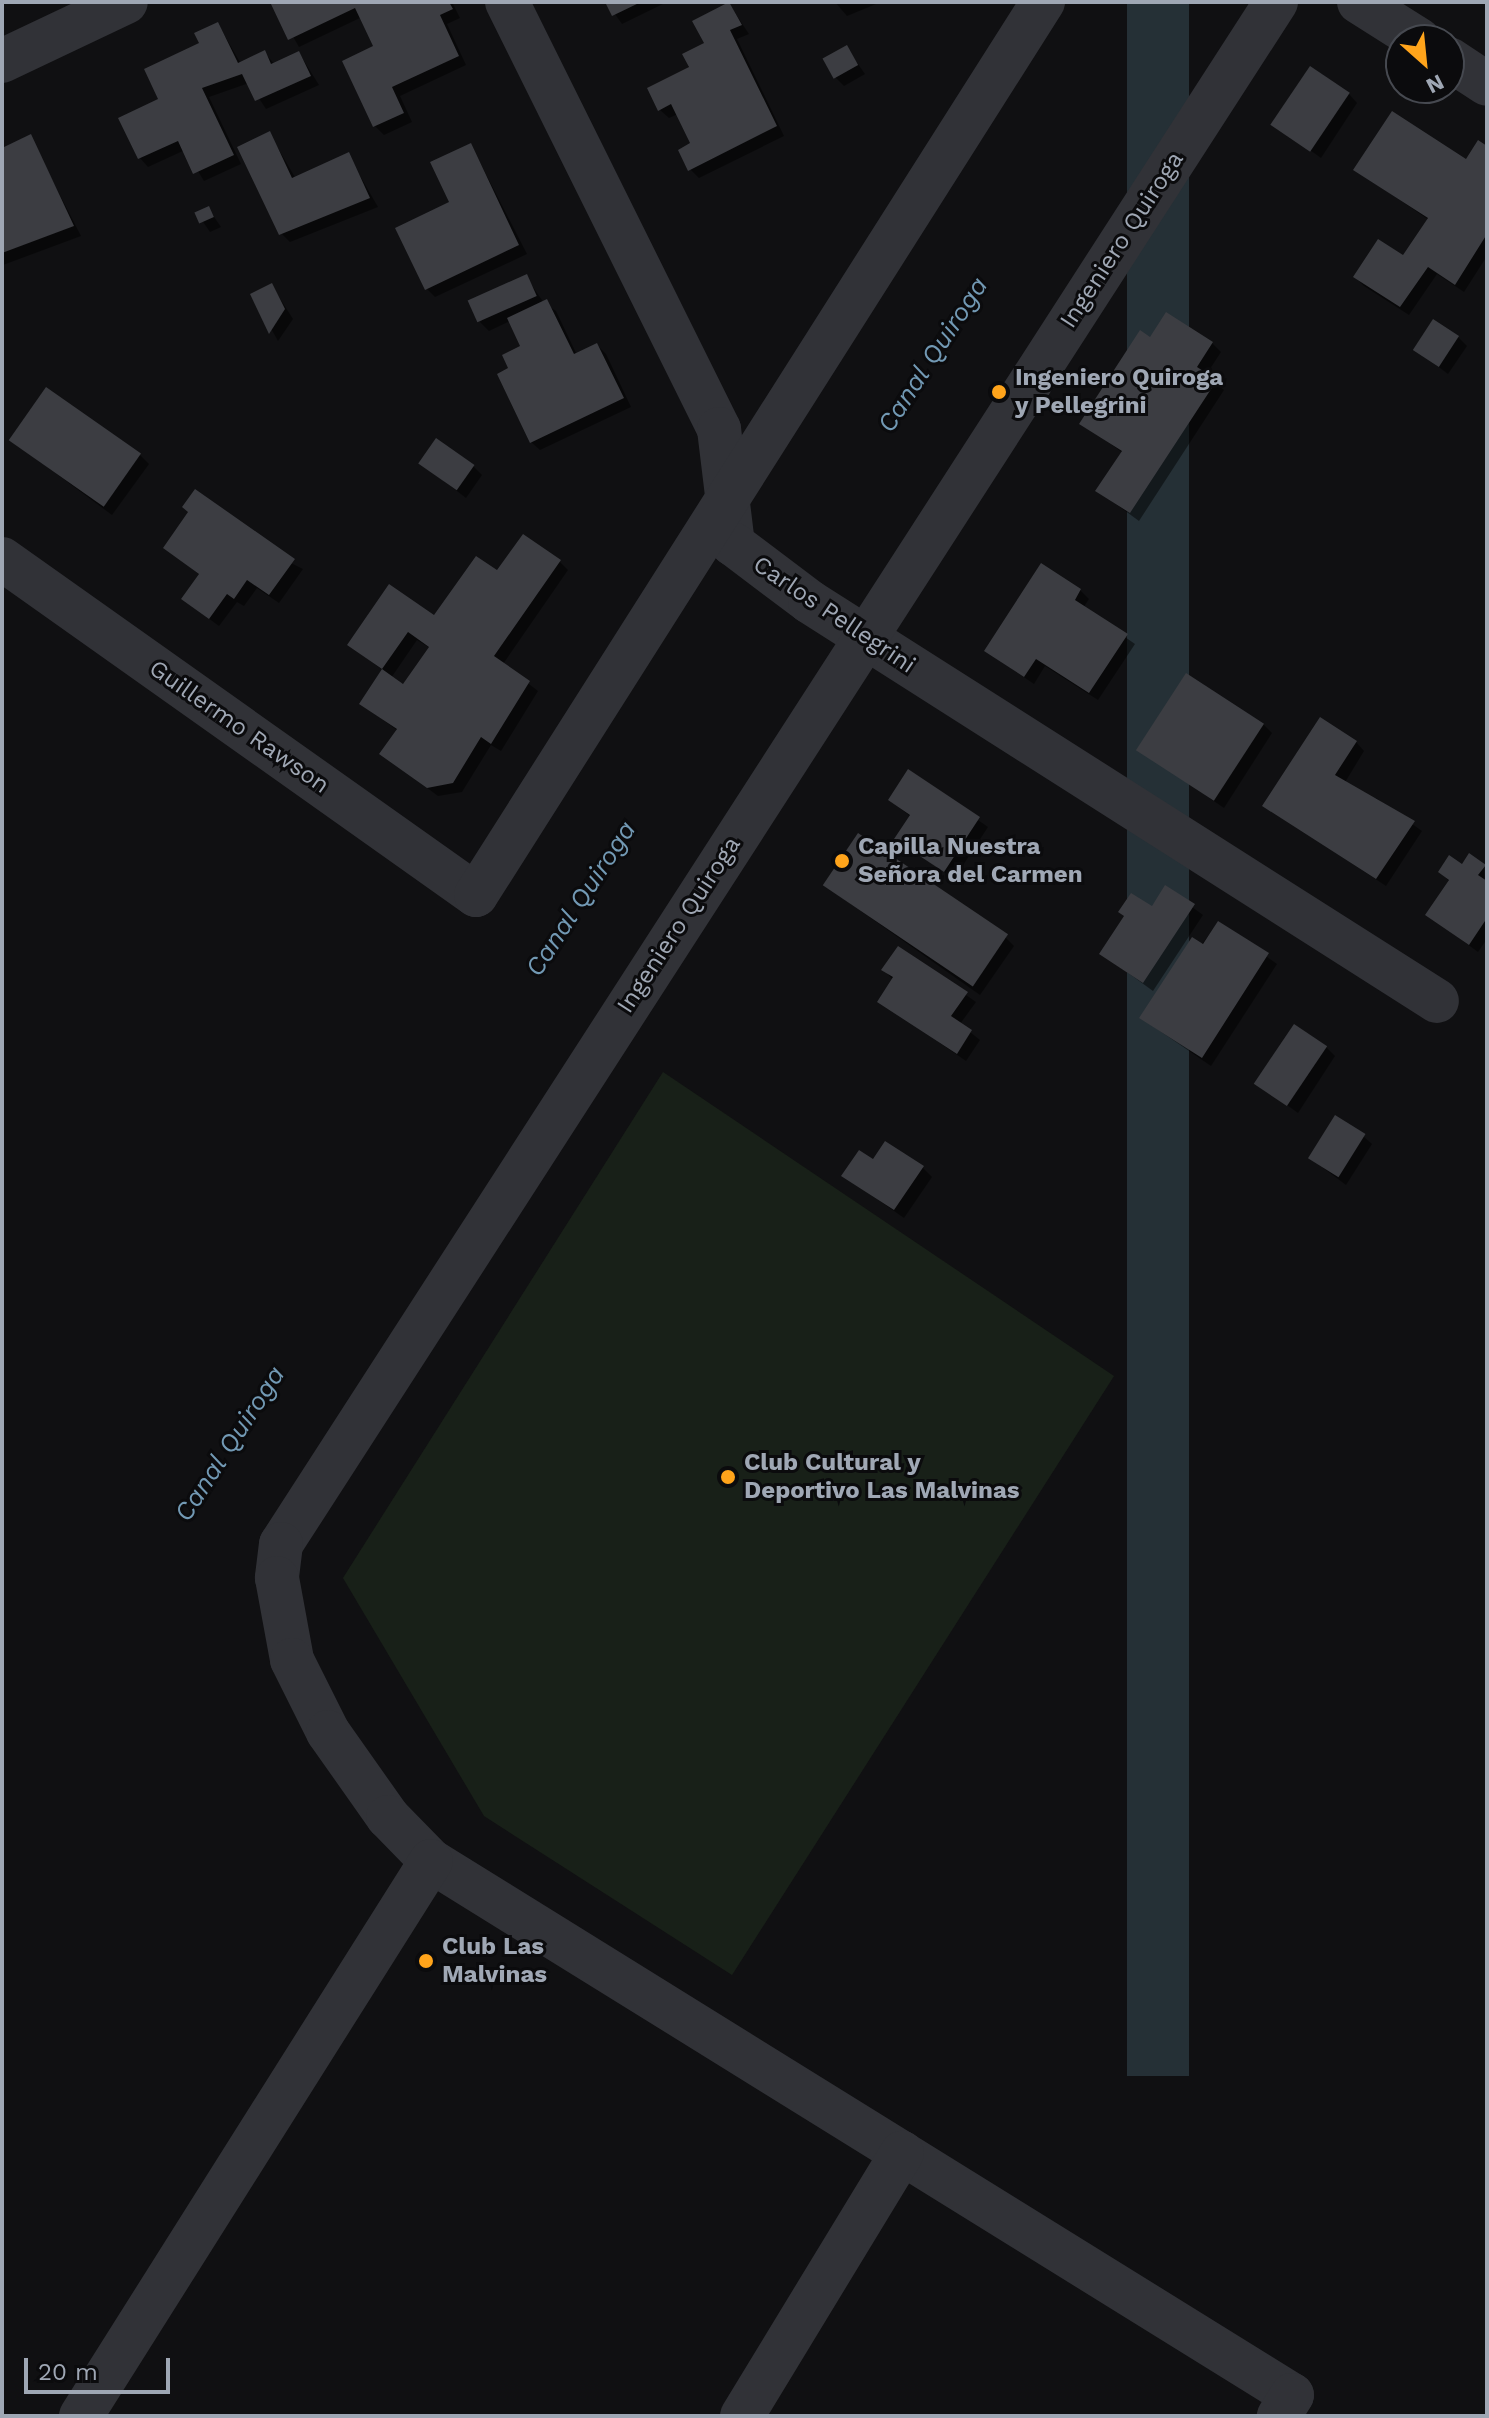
<!DOCTYPE html>
<meta charset="utf-8">
<style>
body{margin:0}
#map{position:relative;width:1489px;height:2418px;overflow:hidden;background:#101012;font-family:"Work Sans",sans-serif}
div>[style]{position:absolute}
[style*='--x']{left:calc(var(--x)*1px);top:calc(var(--y)*1px);width:calc(var(--w)*1px);rotate:calc(var(--a)*1deg)}
.green>*{inset:0;background:#182018}
.water>*{inset:0;background:#253036;transform-origin:0 0}
.shadow>*{inset:0;background:#0007}
.building>*{inset:0;background:#3c3d42;transform-origin:0 0}
.minor>*{height:44px;margin:-22px;padding:0 22px;transform-origin:22px;border-radius:22px;background:#313237}
.dots>*{width:22px;height:22px;translate:-50% -50%;box-sizing:border-box;border:4px solid #0b0b0d;border-radius:50%}
span{translate:-50% -50%;white-space:nowrap;text-align:center;line-height:1.15;-webkit-text-stroke:6px #0b0b0d;paint-order:stroke}
.street-label{font-size:24px;color:#9fa7b4}
.poi-label{font-size:24px;color:#9fa7b4;font-weight:700}
.left{translate:0 -50%;text-align:left}
.water-label{font-size:26px;color:#7299b4;font-style:italic}
.frame{position:absolute;inset:0;border:4px solid #9fa7b4;pointer-events:none}
.north{position:absolute;left:1385px;top:24px;width:80px;height:80px;box-sizing:border-box;background:#0b0b0d;border:2px solid #464950;border-radius:50%;rotate:153deg;font-size:22px;font-weight:700;line-height:32px;text-align:center;color:#9fa7b4}
.north::after{content:'';display:block;margin:auto;width:28px;height:36px;background:#ffa41b;clip-path:polygon(50% 0,100% 100%,50% 72%,0 100%)}
.scale{position:absolute;left:24px;top:2358px;width:146px;height:36px;box-sizing:border-box;border:4px solid #9fa7b4;border-top:0;padding-left:10px;font-size:24px;line-height:28px;white-space:nowrap;color:#9fa7b4;-webkit-text-stroke:6px #0b0b0d;paint-order:stroke}
</style>
<div id="map">
<div class="green">
<div style="clip-path:polygon(663px 1072px,1114px 1376px,732px 1975px,484px 1816px,343px 1578px)"></div>
</div>
<div class="water">
<div style="left:1127px;top:2px;width:62px;height:2074px"></div>
</div>
<div class="shadow">
<div style="clip-path:polygon(273px 2px,452px 2px,460px 18px,447px 24px,466px 65px,400px 96px,412px 122px,384px 135px,375px 126px,376px 47px,362px 17px,299px 47px)"></div>
<div style="clip-path:polygon(597px 2px,667px 2px,622px 24px,607px 3px)"></div>
<div style="clip-path:polygon(835px 2px,881px 2px,847px 16px)"></div>
<div style="clip-path:polygon(729px 4px,749px 34px,737px 39px,784px 136px,699px 178px,690px 169px,693px 144px,678px 114px,669px 118px,660px 110px)"></div>
<div style="clip-path:polygon(218px 24px,241px 64px,265px 53px,275px 65px,299px 53px,319px 85px,266px 109px,249px 83px,209px 97px,241px 164px,204px 181px,185px 150px,148px 167px,140px 158px,161px 100px)"></div>
<div style="clip-path:polygon(846px 47px,865px 74px,844px 86px,835px 77px)"></div>
<div style="clip-path:polygon(1349px 94px,1357px 103px,1321px 158px,1274px 124px)"></div>
<div style="clip-path:polygon(269px 133px,296px 179px,348px 155px,378px 207px,290px 242px,281px 233px)"></div>
<div style="clip-path:polygon(30px 137px,81px 236px,3px 265px,2px 150px)"></div>
<div style="clip-path:polygon(471px 145px,527px 254px,435px 297px,426px 288px)"></div>
<div style="clip-path:polygon(1487px 149px,1487px 256px,1464px 292px,1437px 274px,1409px 315px,1364px 286px,1355px 277px,1404px 258px,1429px 220px,1356px 170px,1467px 161px)"></div>
<div style="clip-path:polygon(208px 208px,221px 227px,210px 232px,197px 213px)"></div>
<div style="clip-path:polygon(526px 277px,544px 303px,556px 311px,577px 355px,597px 345px,606px 354px,631px 407px,540px 450px,531px 442px,511px 369px,522px 347px,510px 321px,489px 331px,480px 322px)"></div>
<div style="clip-path:polygon(272px 286px,293px 319px,278px 341px,252px 295px)"></div>
<div style="clip-path:polygon(1458px 337px,1467px 346px,1448px 374px,1415px 349px)"></div>
<div style="clip-path:polygon(1150px 340px,1212px 343px,1221px 352px,1206px 375px,1224px 390px,1139px 521px,1098px 491px,1123px 453px,1082px 423px)"></div>
<div style="clip-path:polygon(11px 440px,140px 455px,149px 464px,112px 515px)"></div>
<div style="clip-path:polygon(422px 464px,473px 466px,482px 475px,466px 498px)"></div>
<div style="clip-path:polygon(190px 513px,303px 569px,279px 603px,257px 588px,244px 606px,237px 602px,219px 626px,193px 607px,201px 576px,165px 547px)"></div>
<div style="clip-path:polygon(evenodd,559px 561px,568px 570px,503px 664px,538px 691px,501px 751px,491px 745px,462px 792px,438px 796px,382px 754px,398px 731px,362px 704px,384px 671px,349px 645px,435px 618px,498px 573px,559px 561px,417px 640px,430px 648px,404px 687px,391px 678px,417px 640px)"></div>
<div style="clip-path:polygon(1080px 590px,1089px 599px,1083px 608px,1135px 644px,1098px 700px,1045px 666px,1034px 684px,986px 651px)"></div>
<div style="clip-path:polygon(1263px 724px,1272px 733px,1224px 808px,1138px 749px)"></div>
<div style="clip-path:polygon(1356px 742px,1364px 751px,1344px 784px,1373px 803px,1376px 798px,1422px 831px,1386px 886px,1265px 806px)"></div>
<div style="clip-path:polygon(909px 772px,988px 827px,954px 879px,896px 838px,911px 817px,890px 800px)"></div>
<div style="clip-path:polygon(1484px 866px,1487px 939px,1478px 952px,1428px 915px,1450px 882px,1440px 872px)"></div>
<div style="clip-path:polygon(824px 885px,1005px 937px,1014px 946px,980px 995px)"></div>
<div style="clip-path:polygon(1166px 888px,1203px 915px,1153px 991px,1102px 954px,1152px 909px)"></div>
<div style="clip-path:polygon(1219px 923px,1277px 964px,1211px 1066px,1141px 1018px)"></div>
<div style="clip-path:polygon(899px 948px,976px 1002px,960px 1024px,980px 1040px,966px 1061px,879px 1001px,893px 980px,884px 970px)"></div>
<div style="clip-path:polygon(1326px 1047px,1335px 1056px,1298px 1113px,1258px 1084px)"></div>
<div style="clip-path:polygon(1363px 1136px,1372px 1144px,1346px 1185px,1310px 1158px)"></div>
<div style="clip-path:polygon(874px 1162px,923px 1168px,932px 1177px,904px 1218px,844px 1176px)"></div>
</div>
<div class="building">
<div style="clip-path:polygon(270px 2px,449px 2px,453px 9px,440px 15px,459px 56px,392px 87px,404px 113px,373px 127px,342px 61px,373px 46px,355px 8px,288px 40px)"></div>
<div style="clip-path:polygon(605px 2px,641px 2px,612px 16px)"></div>
<div style="clip-path:polygon(729px 2px,742px 25px,730px 30px,777px 126px,688px 171px,678px 150px,690px 143px,671px 104px,658px 111px,647px 88px,689px 67px,682px 54px,704px 43px,692px 21px)"></div>
<div style="clip-path:polygon(218px 22px,238px 63px,265px 50px,271px 64px,299px 51px,311px 76px,255px 101px,242px 74px,202px 88px,234px 155px,193px 174px,178px 141px,138px 159px,118px 118px,158px 99px,144px 69px,199px 43px,194px 33px)"></div>
<div style="left:847px;top:45px;width:23px;height:28px;rotate:61deg"></div>
<div style="left:1310px;top:66px;width:48px;height:71px;rotate:34deg"></div>
<div style="clip-path:polygon(1392px 111px,1466px 159px,1478px 140px,1487px 146px,1487px 234px,1455px 285px,1428px 267px,1400px 307px,1353px 277px,1378px 239px,1403px 255px,1428px 218px,1353px 170px)"></div>
<div style="clip-path:polygon(270px 131px,292px 178px,349px 152px,370px 198px,279px 235px,237px 147px)"></div>
<div style="clip-path:polygon(31px 134px,74px 226px,2px 253px,2px 148px)"></div>
<div style="clip-path:polygon(471px 143px,519px 245px,425px 290px,395px 228px,449px 202px,430px 162px)"></div>
<div style="left:209px;top:206px;width:12px;height:16px;rotate:66deg"></div>
<div style="left:527px;top:274px;width:24px;height:65px;rotate:66deg"></div>
<div style="clip-path:polygon(272px 283px,285px 309px,269px 334px,250px 294px)"></div>
<div style="clip-path:polygon(547px 299px,574px 354px,597px 343px,624px 398px,530px 443px,497px 374px,508px 368px,502px 355px,520px 346px,507px 318px)"></div>
<div style="clip-path:polygon(1166px 312px,1213px 342px,1197px 367px,1217px 380px,1130px 513px,1095px 491px,1122px 451px,1079px 424px,1140px 330px,1150px 337px)"></div>
<div style="left:1433px;top:319px;width:31px;height:37px;rotate:33deg"></div>
<div style="left:46px;top:387px;width:116px;height:65px;rotate:35deg"></div>
<div style="left:436px;top:438px;width:47px;height:31px;rotate:35deg"></div>
<div style="clip-path:polygon(195px 489px,295px 559px,269px 595px,247px 580px,234px 599px,227px 594px,209px 619px,181px 599px,199px 574px,163px 548px,188px 512px,182px 507px)"></div>
<div style="clip-path:polygon(523px 534px,561px 560px,494px 656px,530px 681px,491px 744px,481px 737px,453px 783px,427px 788px,379px 754px,397px 729px,359px 704px,382px 669px,403px 684px,429px 647px,408px 632px,382px 669px,347px 645px,389px 584px,434px 615px,476px 556px,497px 570px)"></div>
<div style="clip-path:polygon(1041px 563px,1081px 589px,1075px 600px,1128px 634px,1089px 693px,1036px 659px,1024px 677px,984px 651px)"></div>
<div style="left:1186px;top:673px;width:93px;height:92px;rotate:33deg"></div>
<div style="clip-path:polygon(1320px 717px,1357px 741px,1335px 775px,1415px 821px,1376px 879px,1262px 806px)"></div>
<div style="clip-path:polygon(908px 769px,980px 817px,944px 872px,894px 839px,910px 815px,888px 800px)"></div>
<div style="left:858px;top:833px;width:181px;height:63px;rotate:34deg"></div>
<div style="clip-path:polygon(1469px 853px,1486px 865px,1478px 875px,1487px 881px,1487px 918px,1469px 945px,1425px 915px,1449px 880px,1438px 872px,1449px 855px,1462px 864px)"></div>
<div style="clip-path:polygon(1165px 885px,1195px 904px,1143px 983px,1099px 954px,1124px 916px,1118px 912px,1131px 893px,1152px 906px)"></div>
<div style="clip-path:polygon(1218px 921px,1269px 953px,1202px 1058px,1139px 1018px,1192px 937px,1203px 944px)"></div>
<div style="clip-path:polygon(898px 946px,968px 992px,951px 1016px,972px 1030px,957px 1054px,877px 1002px,893px 977px,881px 970px)"></div>
<div style="left:1294px;top:1024px;width:40px;height:72px;rotate:34deg"></div>
<div style="left:1335px;top:1115px;width:36px;height:51px;rotate:32deg"></div>
<div style="clip-path:polygon(885px 1141px,924px 1166px,894px 1210px,841px 1176px,859px 1150px,873px 1159px)"></div>
</div>
<div class="minor">
<div style="--x:507;--y:2;--w:477;--a:63.6"></div>
<div style="--x:719;--y:429;--w:116;--a:83.1"></div>
<div style="--x:733;--y:544;--w:96;--a:37"></div>
<div style="--x:810;--y:602;--w:743;--a:32.47"></div>
<div style="--x:1276;--y:2;--w:1835;--a:122.83"></div>
<div style="--x:281;--y:1544;--w:34;--a:97"></div>
<div style="--x:277;--y:1578;--w:83;--a:79.6"></div>
<div style="--x:292;--y:1660;--w:80;--a:63.4"></div>
<div style="--x:328;--y:1732;--w:104;--a:54.8"></div>
<div style="--x:388;--y:1817;--w:62;--a:45.7"></div>
<div style="--x:431;--y:1861;--w:1013;--a:31.81"></div>
<div style="--x:1292;--y:2395;--w:25;--a:122"></div>
<div style="--x:1359;--y:2;--w:71;--a:32.3"></div>
<div style="--x:1449;--y:59;--w:45;--a:33.3"></div>
<div style="--x:2;--y:61;--w:137;--a:-25.4"></div>
<div style="--x:2;--y:559;--w:581;--a:35.33"></div>
<div style="--x:476;--y:895;--w:1058;--a:-57.59"></div>
<div style="--x:81;--y:2416;--w:656;--a:-57.76"></div>
<div style="--x:742;--y:2416;--w:308;--a:-58.7"></div>
</div>
<div class="dots">
<div style="left:999px;top:392px;background:#ffa41b"></div>
<div style="left:842px;top:861px;background:#ffa41b"></div>
<div style="left:728px;top:1477px;background:#ffa41b"></div>
<div style="left:426px;top:1961px;background:#ffa41b"></div>
</div>
<div class="street-label">
<span style="left:1122px;top:240px;rotate:-57deg">Ingeniero Quiroga</span>
<span style="left:834px;top:615px;rotate:34deg">Carlos Pellegrini</span>
<span style="left:239px;top:727px;rotate:35deg">Guillermo Rawson</span>
<span style="left:679px;top:925px;rotate:-57deg">Ingeniero Quiroga</span>
</div>
<div class="poi-label">
<span class="left" style="left:1015px;top:392px">Ingeniero Quiroga<br>y Pellegrini</span>
<span class="left" style="left:858px;top:861px">Capilla Nuestra<br>Señora del Carmen</span>
<span class="left" style="left:744px;top:1477px">Club Cultural y<br>Deportivo Las Malvinas</span>
<span class="left" style="left:442px;top:1961px">Club Las<br>Malvinas</span>
</div>
<div class="water-label">
<span style="left:933px;top:355px;rotate:-57deg">Canal Quiroga</span>
<span style="left:581px;top:899px;rotate:-57deg">Canal Quiroga</span>
<span style="left:230px;top:1444px;rotate:-57deg">Canal Quiroga</span>
</div>
<div class="frame"></div>
<div class="north">N</div>
<div class="scale">20 m</div>
</div>
